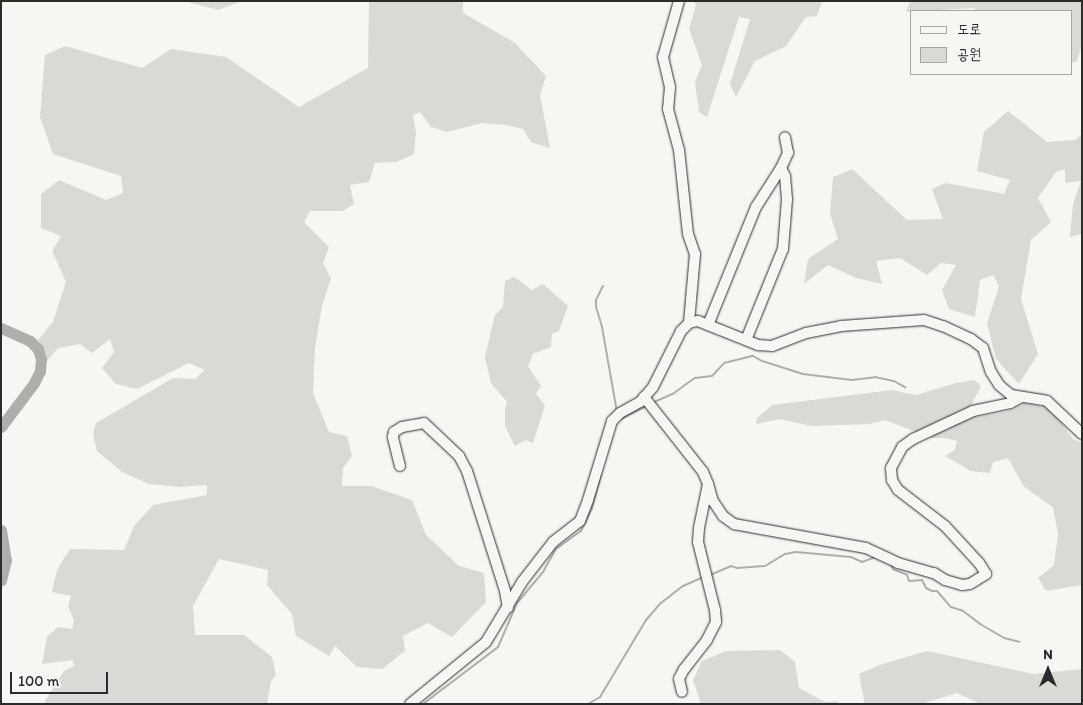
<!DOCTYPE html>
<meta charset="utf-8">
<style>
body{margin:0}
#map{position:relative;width:1083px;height:705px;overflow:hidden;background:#f6f6f2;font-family:Itim,"Poor Story",sans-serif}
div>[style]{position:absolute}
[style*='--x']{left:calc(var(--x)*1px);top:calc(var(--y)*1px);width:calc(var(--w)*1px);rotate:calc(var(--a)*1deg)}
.green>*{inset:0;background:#d9d9d5}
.stream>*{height:2px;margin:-1px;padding:0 1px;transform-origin:1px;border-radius:1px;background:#aeaeab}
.river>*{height:11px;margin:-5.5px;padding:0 5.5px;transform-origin:5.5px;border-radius:5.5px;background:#aeaeab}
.roads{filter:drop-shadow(0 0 1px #2b2b2b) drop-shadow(0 0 1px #2b2b2b)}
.minor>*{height:10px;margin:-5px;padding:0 5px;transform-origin:5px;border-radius:5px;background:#f6f6f2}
span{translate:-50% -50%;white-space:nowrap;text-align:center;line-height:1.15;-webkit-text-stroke:4.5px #f6f6f2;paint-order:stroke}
.frame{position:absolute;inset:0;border:2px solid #2b2b2b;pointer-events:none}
.legend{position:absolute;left:910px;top:10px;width:162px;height:65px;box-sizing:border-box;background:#f6f6f2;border:1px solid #a5a5a2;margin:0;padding:6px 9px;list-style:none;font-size:15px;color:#2b2b2b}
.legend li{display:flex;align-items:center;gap:10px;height:25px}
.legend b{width:25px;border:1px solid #a5a5a2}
.north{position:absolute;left:1023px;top:645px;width:50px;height:50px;-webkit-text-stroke:4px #f6f6f2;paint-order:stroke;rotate:0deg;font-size:14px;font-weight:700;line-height:20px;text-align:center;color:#2b2b2b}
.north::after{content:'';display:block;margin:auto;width:18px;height:22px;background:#2b2b2b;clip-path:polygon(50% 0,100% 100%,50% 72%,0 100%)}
.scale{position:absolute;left:10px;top:672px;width:98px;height:22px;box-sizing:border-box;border:2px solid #2b2b2b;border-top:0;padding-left:6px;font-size:15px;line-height:18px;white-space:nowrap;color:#2b2b2b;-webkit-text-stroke:4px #f6f6f2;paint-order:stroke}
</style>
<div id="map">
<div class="green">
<div style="clip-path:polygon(184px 1px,242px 1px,218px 10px)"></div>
<div style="clip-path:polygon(369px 1px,463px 1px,463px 13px,515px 43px,546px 76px,540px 95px,550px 148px,531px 142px,523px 129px,506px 125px,482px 123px,447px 132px,431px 127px,420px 112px,413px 115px,416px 132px,414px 154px,396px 162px,375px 163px,369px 182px,350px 185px,354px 204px,343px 211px,310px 211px,304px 222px,329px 247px,323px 263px,331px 278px,322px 306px,315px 348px,313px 393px,329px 432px,347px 436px,352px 456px,343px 468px,342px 486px,371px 486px,412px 500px,426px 535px,459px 566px,484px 573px,486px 602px,452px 637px,428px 623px,403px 636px,405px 651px,382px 669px,357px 667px,335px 646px,329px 656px,296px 636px,292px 614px,267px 585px,268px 570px,219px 559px,193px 606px,195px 635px,244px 635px,272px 657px,276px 675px,271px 681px,267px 704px,46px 704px,45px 701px,64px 671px,74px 666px,73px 660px,42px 664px,47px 637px,58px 627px,72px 629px,74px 621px,68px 606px,71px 596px,52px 592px,57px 570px,70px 549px,124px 550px,134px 526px,153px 505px,207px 495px,207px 485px,180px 487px,149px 484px,122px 472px,97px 451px,93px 434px,96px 423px,173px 378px,195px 379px,205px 370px,189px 363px,137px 389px,116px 384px,102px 368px,114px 352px,110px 339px,92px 353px,80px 344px,58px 348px,47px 361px,46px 353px,38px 340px,53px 322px,66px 282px,52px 251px,61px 236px,41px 228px,41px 194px,59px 180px,106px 200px,123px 193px,121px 176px,53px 154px,40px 117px,45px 55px,65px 46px,142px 68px,171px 49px,226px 57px,299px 107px,368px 68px)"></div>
<div style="clip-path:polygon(693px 1px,822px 1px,817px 16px,806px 17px,786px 46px,755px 61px,736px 97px,730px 84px,750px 19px,739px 17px,707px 117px,699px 112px,695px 82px,702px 65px,689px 29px,696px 5px)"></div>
<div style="clip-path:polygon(910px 1px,1082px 1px,1082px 44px,1077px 61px,1072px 63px,1072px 11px,976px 11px,974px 8px,906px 12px)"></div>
<div style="clip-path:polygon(1008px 111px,1047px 142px,1075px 140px,1082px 134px,1081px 234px,1070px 237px,1073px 204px,1081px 181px,1065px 183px,1065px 169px,1056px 172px,1038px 198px,1051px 222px,1031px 240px,1021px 299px,1038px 354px,1019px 384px,996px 359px,987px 324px,999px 286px,993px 275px,980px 280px,975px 317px,949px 309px,942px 290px,956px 265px,941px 263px,927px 275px,900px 258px,876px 261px,882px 284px,856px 278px,828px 265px,804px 284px,808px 259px,838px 239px,830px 214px,833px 177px,852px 169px,907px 220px,943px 219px,932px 189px,946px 183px,1004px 194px,1010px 180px,977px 171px,984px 132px)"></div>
<div style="clip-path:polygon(514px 277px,532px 290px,543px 284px,568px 306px,559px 331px,552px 334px,551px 347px,533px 354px,528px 366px,541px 386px,536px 394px,545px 405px,533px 443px,526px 440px,515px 446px,505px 426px,505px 409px,507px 402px,491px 383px,485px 357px,495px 315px,503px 307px,505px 281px)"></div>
<div style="clip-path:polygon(974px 380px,981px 386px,971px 406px,977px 417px,1008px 411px,1025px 403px,1050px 408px,1073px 439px,1082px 443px,1082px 585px,1046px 591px,1038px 578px,1054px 565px,1058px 534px,1053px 507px,1024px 487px,1008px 458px,993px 462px,990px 473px,971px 471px,945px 456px,955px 450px,957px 441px,945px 438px,931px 438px,885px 420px,870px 424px,811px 426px,780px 419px,756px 424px,757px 418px,772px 405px,892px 390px,916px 395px,956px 383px)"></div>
<div style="clip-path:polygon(780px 650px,795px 662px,799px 688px,825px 702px,837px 701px,840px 704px,701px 704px,693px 680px,702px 661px,726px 651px)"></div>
<div style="clip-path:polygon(927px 651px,1034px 674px,1082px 669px,1082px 704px,981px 704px,957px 693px,921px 704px,863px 704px,864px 700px,859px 674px,882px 664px)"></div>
</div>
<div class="stream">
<div style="--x:603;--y:286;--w:16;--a:117"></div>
<div style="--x:596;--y:300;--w:7;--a:90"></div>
<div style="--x:596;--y:307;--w:21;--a:73"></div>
<div style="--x:602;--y:327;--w:86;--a:80"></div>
<div style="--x:652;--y:403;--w:24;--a:-24"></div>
<div style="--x:674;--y:393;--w:26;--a:-36"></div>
<div style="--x:695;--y:378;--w:17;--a:-7"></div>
<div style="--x:712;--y:376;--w:18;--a:-47"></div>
<div style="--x:724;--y:363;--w:30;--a:-14"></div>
<div style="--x:753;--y:356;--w:10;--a:29"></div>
<div style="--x:762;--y:361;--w:43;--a:17.6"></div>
<div style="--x:803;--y:374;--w:49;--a:7"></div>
<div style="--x:852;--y:380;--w:23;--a:-7"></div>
<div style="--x:875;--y:377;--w:19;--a:12"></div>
<div style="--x:894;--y:381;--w:13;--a:29"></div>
<div style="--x:621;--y:419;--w:28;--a:-27"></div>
<div style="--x:890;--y:563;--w:7;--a:63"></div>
<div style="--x:893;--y:569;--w:15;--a:23"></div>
<div style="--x:907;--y:575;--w:6;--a:72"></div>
<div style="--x:909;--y:581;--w:13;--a:-4"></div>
<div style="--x:922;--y:580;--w:9;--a:63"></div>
<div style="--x:926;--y:588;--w:7;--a:27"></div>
<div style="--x:932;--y:591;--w:5;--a:0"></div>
<div style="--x:937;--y:591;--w:21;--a:49"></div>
<div style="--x:951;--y:607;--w:13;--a:18"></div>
<div style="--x:963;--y:611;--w:21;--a:37"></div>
<div style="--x:980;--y:624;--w:28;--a:30"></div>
<div style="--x:1004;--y:638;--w:16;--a:14"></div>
<div style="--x:710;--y:575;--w:23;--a:-23"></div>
<div style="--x:731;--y:566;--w:6;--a:18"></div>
<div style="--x:737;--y:568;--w:28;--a:-4"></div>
<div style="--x:765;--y:566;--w:23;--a:-31"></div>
<div style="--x:785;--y:554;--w:11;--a:-10"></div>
<div style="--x:796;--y:552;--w:55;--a:5.2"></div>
<div style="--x:851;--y:557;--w:12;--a:24"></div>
<div style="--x:862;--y:562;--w:15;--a:-20"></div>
<div style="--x:423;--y:704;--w:94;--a:-37.2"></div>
<div style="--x:498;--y:647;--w:48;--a:-66.6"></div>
<div style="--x:517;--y:603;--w:40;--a:-50"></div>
<div style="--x:543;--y:572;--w:26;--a:-61"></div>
<div style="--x:556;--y:549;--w:31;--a:-36"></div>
<div style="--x:581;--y:531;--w:25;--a:-64"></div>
<div style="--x:592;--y:508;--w:35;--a:-75"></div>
<div style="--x:588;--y:704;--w:14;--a:-30"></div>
<div style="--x:600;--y:697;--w:90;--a:-59.1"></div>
<div style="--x:646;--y:620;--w:23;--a:-49"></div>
<div style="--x:661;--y:603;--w:28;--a:-38"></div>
<div style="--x:683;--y:586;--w:22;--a:-24"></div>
</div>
<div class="river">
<div style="--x:1;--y:328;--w:32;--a:24"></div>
<div style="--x:30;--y:341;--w:11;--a:45"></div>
<div style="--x:38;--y:349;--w:10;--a:73"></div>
<div style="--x:41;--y:359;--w:12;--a:95"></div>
<div style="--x:40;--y:371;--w:13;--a:117"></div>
<div style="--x:34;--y:383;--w:55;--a:126.9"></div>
<div style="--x:1;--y:530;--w:30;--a:81"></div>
<div style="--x:6;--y:560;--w:21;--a:104"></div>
</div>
<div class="roads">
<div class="minor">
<div style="--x:679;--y:1;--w:58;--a:105.9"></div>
<div style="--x:663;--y:57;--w:31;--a:77"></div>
<div style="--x:670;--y:87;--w:22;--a:95"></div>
<div style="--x:668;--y:109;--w:42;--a:75"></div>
<div style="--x:679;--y:150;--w:84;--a:83.9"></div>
<div style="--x:688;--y:234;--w:21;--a:71"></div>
<div style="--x:695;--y:254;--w:69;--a:95"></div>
<div style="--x:708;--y:325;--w:127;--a:-67.9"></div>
<div style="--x:756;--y:207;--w:46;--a:-57.3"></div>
<div style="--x:781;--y:168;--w:17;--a:-65"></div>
<div style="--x:788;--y:153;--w:16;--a:-101"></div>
<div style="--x:746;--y:340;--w:98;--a:-67.9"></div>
<div style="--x:783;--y:249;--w:50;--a:-85.4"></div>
<div style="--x:787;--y:199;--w:23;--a:-95"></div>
<div style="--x:785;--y:176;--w:9;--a:-117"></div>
<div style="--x:644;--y:397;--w:95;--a:51.8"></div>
<div style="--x:703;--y:472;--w:13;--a:67"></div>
<div style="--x:708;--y:484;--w:45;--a:101.6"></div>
<div style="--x:699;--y:528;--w:14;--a:94"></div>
<div style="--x:698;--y:542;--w:70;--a:76"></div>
<div style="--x:715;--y:610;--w:12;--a:85"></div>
<div style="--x:716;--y:622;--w:20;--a:117"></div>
<div style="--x:707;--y:640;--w:37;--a:128"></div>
<div style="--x:684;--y:669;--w:11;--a:117"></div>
<div style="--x:679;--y:679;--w:13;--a:77"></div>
<div style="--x:400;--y:466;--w:30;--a:-104"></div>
<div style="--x:393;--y:437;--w:5;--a:-79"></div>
<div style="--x:394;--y:432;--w:9;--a:-32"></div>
<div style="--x:402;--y:427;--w:22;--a:-10"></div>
<div style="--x:424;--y:423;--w:48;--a:43.3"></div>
<div style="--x:459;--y:456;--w:17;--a:62"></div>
<div style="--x:467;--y:471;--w:126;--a:72.4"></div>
<div style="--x:505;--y:591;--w:17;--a:80"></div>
<div style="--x:708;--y:484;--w:18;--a:74"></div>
<div style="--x:713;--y:501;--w:18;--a:56"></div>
<div style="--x:723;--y:516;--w:14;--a:36"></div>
<div style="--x:734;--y:524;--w:134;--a:10.3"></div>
<div style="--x:866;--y:548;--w:35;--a:25"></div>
<div style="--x:898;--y:563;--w:37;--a:16"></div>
<div style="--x:934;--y:573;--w:13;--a:32"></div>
<div style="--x:945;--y:580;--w:18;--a:16"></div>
<div style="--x:962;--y:585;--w:8;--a:-7"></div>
<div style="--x:970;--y:584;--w:19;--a:-32"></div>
<div style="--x:986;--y:574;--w:13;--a:-122"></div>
<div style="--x:979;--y:563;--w:50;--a:-132.6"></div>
<div style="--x:945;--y:526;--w:59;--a:-142.5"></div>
<div style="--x:898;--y:490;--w:12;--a:-121"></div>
<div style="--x:892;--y:480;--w:12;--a:-95"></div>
<div style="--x:891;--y:468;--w:24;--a:-62"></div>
<div style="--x:902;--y:447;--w:14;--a:-36"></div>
<div style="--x:913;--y:439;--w:66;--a:-25"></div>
<div style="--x:973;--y:411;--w:38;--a:-12"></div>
<div style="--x:1010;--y:403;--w:13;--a:-27"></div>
<div style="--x:410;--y:704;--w:98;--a:-39.2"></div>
<div style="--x:486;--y:642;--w:70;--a:-59"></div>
<div style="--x:522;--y:582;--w:51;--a:-52.2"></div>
<div style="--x:553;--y:542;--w:34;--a:-38"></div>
<div style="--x:580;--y:521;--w:22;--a:-69"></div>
<div style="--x:588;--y:500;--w:83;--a:-73.1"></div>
<div style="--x:612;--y:421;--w:11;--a:-45"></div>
<div style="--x:620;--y:413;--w:23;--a:-29"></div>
<div style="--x:640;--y:402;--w:20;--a:-49"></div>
<div style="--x:653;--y:387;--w:63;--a:-63.4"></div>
<div style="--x:681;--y:331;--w:11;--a:-45"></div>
<div style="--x:689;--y:323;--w:9;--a:-13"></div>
<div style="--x:698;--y:321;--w:65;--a:21.8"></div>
<div style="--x:758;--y:345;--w:14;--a:4"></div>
<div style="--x:772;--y:346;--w:36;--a:-21"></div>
<div style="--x:806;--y:333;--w:36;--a:-11"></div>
<div style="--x:841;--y:326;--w:83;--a:-4.1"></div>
<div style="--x:924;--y:320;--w:20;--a:18"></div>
<div style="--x:943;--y:326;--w:31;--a:25"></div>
<div style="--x:971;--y:339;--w:15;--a:37"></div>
<div style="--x:983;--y:348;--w:25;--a:72"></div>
<div style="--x:991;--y:372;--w:15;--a:58"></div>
<div style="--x:999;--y:385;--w:16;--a:40"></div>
<div style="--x:1011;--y:395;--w:36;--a:9"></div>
<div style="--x:1047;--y:401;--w:48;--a:43.3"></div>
</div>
</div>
<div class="frame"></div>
<ul class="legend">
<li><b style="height:6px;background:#f6f6f2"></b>도로</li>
<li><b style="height:14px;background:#d9d9d5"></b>공원</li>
</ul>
<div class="north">N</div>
<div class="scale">100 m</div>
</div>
